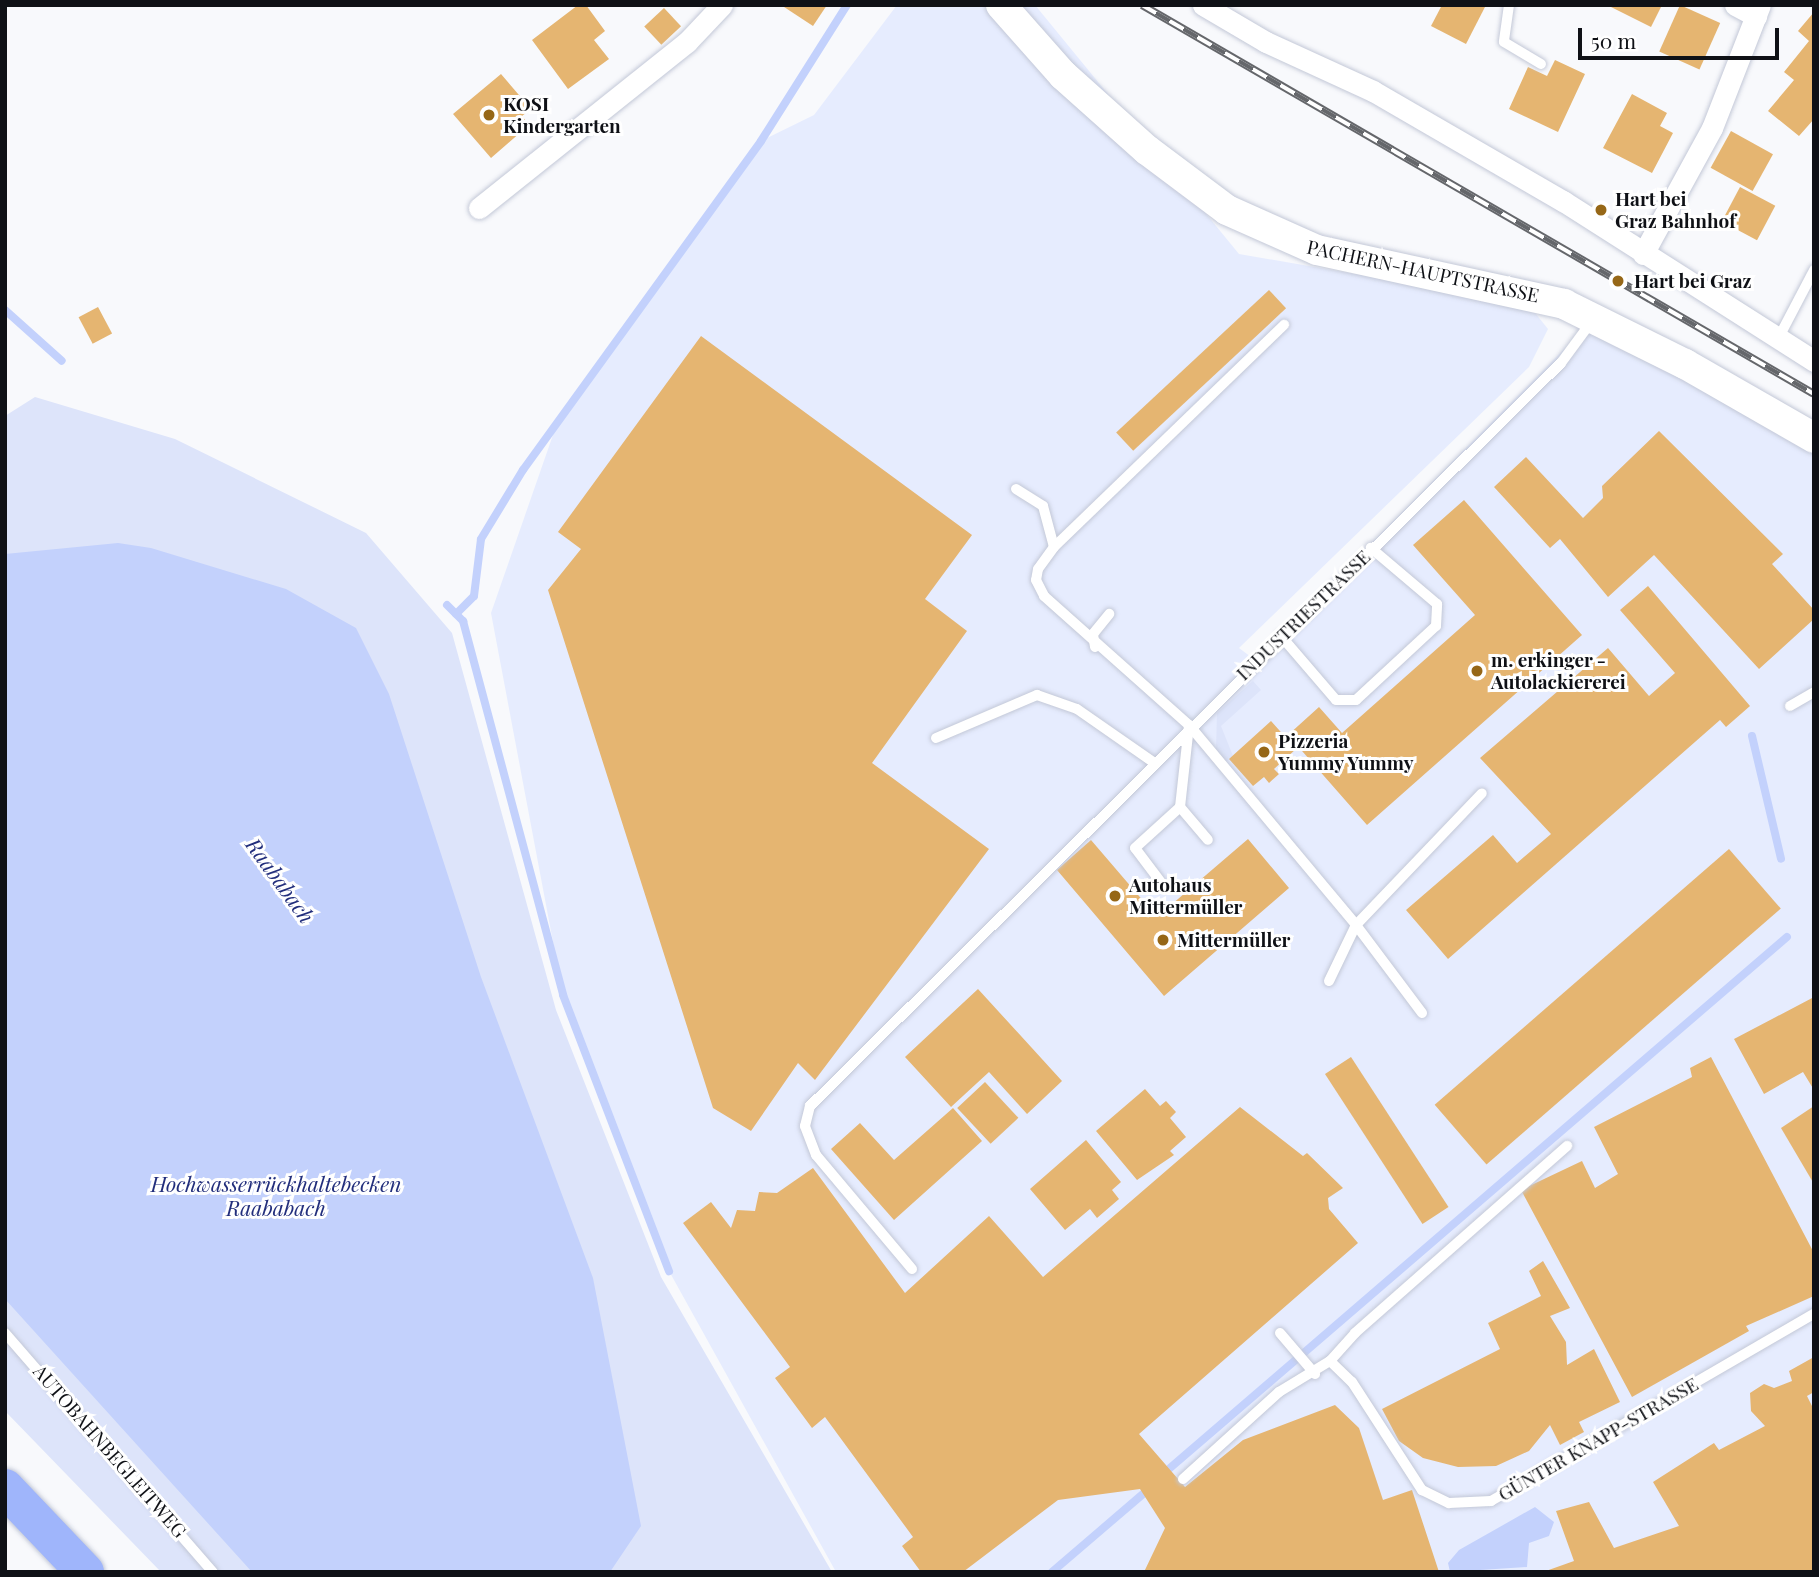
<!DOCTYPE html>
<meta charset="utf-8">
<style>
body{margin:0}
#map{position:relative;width:1819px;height:1577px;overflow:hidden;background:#f8f9fc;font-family:"Playfair Display",serif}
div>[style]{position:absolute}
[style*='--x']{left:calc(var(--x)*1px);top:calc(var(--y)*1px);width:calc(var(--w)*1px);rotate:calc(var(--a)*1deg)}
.built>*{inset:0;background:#e6ecfe}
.green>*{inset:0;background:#dde4fa}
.water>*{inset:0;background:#c3d1fc}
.stream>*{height:8px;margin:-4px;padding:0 4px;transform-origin:4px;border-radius:4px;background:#c3d1fc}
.building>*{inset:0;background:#e5b571;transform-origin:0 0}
.roads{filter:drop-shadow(0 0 2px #c3c8d7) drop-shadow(0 0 2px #c3c8d7)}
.service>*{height:10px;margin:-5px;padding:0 5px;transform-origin:5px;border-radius:5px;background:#fff}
.minor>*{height:21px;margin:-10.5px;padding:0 10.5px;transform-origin:10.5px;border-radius:10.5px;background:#fff}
.secondary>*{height:30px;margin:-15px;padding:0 15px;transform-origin:15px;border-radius:15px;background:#fff}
.motorway>*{height:38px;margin:-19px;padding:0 19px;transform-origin:19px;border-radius:19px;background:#9fb5fb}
.rail>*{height:8px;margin-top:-4px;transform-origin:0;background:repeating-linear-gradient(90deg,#fff 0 16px,#65676b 0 32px);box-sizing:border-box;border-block:2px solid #65676b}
.dots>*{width:19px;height:19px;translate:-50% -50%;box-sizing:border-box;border:4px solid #fff;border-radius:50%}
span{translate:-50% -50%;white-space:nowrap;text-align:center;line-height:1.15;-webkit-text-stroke:6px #fff;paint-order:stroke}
.poi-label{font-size:19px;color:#0f1116;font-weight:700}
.left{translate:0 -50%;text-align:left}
.street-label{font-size:19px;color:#0f1116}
.water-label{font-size:21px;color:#222e7c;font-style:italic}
.frame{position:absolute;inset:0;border:7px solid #0f1116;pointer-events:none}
.scale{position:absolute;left:1578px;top:28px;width:201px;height:32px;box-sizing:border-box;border:4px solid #0f1116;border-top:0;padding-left:9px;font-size:21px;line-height:24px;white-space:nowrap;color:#0f1116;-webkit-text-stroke:5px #fff;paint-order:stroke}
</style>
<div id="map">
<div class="built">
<div style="clip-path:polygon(897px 5px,1035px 5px,1239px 254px,1528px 304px,1548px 329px,1529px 367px,1239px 648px,1255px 660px,1596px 317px,1814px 439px,1814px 1572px,836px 1572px,669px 1271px,563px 995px,491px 613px,554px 432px,572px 403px,761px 141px,814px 115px)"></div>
</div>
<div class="green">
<div style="clip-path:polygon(35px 397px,175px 439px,366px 533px,452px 633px,556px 1010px,661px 1277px,832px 1572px,161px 1572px,5px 1411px,5px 416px)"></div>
<div style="clip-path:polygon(1253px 681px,1261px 690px,1221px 726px,1233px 756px,1226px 762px,1216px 749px,1217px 713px)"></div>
</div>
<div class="water">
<div style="clip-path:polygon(118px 543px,151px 548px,286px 589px,356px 628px,389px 694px,481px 977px,593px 1278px,641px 1526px,610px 1572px,252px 1572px,5px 1299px,5px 554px)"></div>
<div style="clip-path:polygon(1535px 1507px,1554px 1522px,1549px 1536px,1529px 1543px,1527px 1567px,1450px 1572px,1448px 1563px,1459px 1550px)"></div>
</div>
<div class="stream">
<div style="--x:5;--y:310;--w:76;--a:41.8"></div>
<div style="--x:447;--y:605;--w:23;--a:45"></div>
<div style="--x:463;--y:621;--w:387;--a:75"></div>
<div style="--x:563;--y:995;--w:296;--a:69"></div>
<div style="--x:456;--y:614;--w:25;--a:-45"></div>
<div style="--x:474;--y:596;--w:57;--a:-83"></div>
<div style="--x:481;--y:539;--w:81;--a:-58.7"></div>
<div style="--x:523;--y:470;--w:406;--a:-54.1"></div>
<div style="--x:761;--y:141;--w:161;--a:-57.7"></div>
<div style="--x:1752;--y:736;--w:126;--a:76.7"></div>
<div style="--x:1170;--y:1468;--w:814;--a:-40.72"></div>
<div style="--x:1052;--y:1572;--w:120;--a:-40.6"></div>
</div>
<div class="building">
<div style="clip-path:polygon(578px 5px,586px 5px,605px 31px,594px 40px,609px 59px,568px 89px,532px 40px)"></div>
<div style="clip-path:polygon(781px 5px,827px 5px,813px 26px)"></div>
<div style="clip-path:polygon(1442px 5px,1486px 5px,1466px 44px,1431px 26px)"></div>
<div style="clip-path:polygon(1607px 5px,1662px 5px,1651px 27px)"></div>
<div style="left:1680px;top:5px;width:44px;height:51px;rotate:24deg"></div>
<div style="left:664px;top:8px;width:25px;height:27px;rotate:47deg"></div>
<div style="clip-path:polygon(1814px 12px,1814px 119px,1799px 136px,1768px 111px,1794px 80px,1784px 72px,1809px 41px,1798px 31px)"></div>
<div style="clip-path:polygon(1555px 60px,1585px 74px,1558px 132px,1509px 109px,1528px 67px,1547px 76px)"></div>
<div style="clip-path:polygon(501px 74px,531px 109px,522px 116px,529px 125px,491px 158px,453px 114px)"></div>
<div style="clip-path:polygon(1632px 94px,1667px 113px,1660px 126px,1673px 133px,1652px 173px,1603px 148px)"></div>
<div style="left:1731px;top:131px;width:48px;height:42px;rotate:29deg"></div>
<div style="left:1740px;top:187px;width:40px;height:39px;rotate:28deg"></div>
<div style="left:1269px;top:290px;width:25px;height:209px;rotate:47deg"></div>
<div style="left:98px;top:307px;width:30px;height:22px;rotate:62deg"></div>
<div style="clip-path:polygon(701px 336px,972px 535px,925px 599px,967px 631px,872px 763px,989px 849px,815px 1080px,798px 1063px,751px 1131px,713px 1108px,548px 590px,581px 549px,558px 532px)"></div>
<div style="clip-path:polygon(1659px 431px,1783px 554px,1772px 564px,1814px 610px,1814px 619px,1759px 669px,1654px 555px,1608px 597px,1560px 539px,1550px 548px,1494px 487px,1526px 457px,1583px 518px,1603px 498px,1602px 486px)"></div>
<div style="clip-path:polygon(1464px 500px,1582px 635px,1367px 825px,1288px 735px,1319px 707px,1342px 733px,1475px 615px,1413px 545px)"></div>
<div style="clip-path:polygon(1648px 586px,1750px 706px,1726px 727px,1720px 720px,1448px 959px,1406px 910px,1493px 835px,1517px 863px,1551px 834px,1480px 758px,1608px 648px,1649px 696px,1675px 673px,1620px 610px)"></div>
<div style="clip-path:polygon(1271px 721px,1296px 749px,1274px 769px,1279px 774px,1269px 783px,1264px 777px,1253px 786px,1229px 759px)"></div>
<div style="clip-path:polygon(1248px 839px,1289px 888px,1164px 996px,1057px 870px,1091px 840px,1157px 917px)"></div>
<div style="left:1729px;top:849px;width:79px;height:390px;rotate:49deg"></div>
<div style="clip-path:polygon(978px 989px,1062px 1081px,1027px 1114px,989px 1072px,951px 1107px,905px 1057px)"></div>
<div style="clip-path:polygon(1814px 997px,1814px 1090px,1803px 1072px,1764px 1094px,1734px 1039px)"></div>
<div style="left:1351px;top:1057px;width:179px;height:31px;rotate:57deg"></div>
<div style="clip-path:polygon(1711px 1057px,1814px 1253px,1814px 1296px,1746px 1326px,1749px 1331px,1632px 1397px,1521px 1190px,1582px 1161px,1595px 1188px,1618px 1174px,1594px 1127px,1692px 1077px,1690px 1068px)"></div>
<div style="left:985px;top:1082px;width:49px;height:38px;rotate:47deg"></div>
<div style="clip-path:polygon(1145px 1089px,1160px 1106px,1166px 1101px,1176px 1112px,1170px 1118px,1186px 1137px,1170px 1151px,1174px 1155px,1137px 1180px,1096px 1131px)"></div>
<div style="clip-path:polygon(1814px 1106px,1814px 1184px,1781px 1128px)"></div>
<div style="clip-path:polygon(1240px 1107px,1303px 1156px,1307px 1153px,1343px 1188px,1328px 1198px,1329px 1209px,1358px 1243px,1139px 1434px,1185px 1487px,1243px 1440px,1335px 1405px,1359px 1428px,1383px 1500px,1412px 1490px,1439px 1572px,1144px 1572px,1165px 1528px,1140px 1489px,1058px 1500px,963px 1572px,921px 1572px,902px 1546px,913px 1537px,825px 1417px,812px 1428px,775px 1378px,790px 1367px,683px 1223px,711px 1202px,731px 1228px,737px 1210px,755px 1211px,759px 1192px,777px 1193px,813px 1168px,905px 1293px,989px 1216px,1043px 1277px)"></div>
<div style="clip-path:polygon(953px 1108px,982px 1141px,894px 1220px,831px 1149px,860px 1123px,894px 1160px)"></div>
<div style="clip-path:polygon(1086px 1140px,1121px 1182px,1112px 1190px,1119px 1199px,1097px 1218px,1090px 1209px,1065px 1230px,1030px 1189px)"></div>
<div style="clip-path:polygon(1543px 1261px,1570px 1308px,1550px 1316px,1566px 1342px,1567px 1365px,1594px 1349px,1620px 1402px,1579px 1422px,1584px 1432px,1560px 1445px,1550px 1425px,1529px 1451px,1496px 1466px,1458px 1467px,1423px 1458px,1399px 1441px,1382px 1409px,1500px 1349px,1488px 1323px,1541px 1296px,1529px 1271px)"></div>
<div style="clip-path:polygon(1814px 1357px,1814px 1392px,1807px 1396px,1814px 1410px,1814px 1572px,1543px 1572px,1574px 1561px,1556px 1511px,1589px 1502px,1614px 1548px,1679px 1526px,1653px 1482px,1714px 1443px,1719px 1450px,1765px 1426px,1751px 1411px,1750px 1393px,1764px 1384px,1774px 1388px,1792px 1381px,1789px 1371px)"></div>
</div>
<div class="roads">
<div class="service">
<div style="--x:1509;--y:5;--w:37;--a:98"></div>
<div style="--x:1504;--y:42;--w:43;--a:30.7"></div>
<div style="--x:1778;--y:339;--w:78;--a:-62.4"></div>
<div style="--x:1016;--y:489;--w:32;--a:32"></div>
<div style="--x:1043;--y:506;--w:42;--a:75"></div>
<div style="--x:1054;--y:547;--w:27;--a:126"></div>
<div style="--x:1038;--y:569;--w:11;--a:100"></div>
<div style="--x:1036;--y:580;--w:18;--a:63"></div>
<div style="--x:1044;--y:596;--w:194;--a:41.7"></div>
<div style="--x:1189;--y:725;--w:261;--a:50.1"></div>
<div style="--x:1356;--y:925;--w:110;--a:53.1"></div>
<div style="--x:1054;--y:547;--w:320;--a:-44"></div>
<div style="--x:1281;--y:636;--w:84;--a:49.3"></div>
<div style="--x:1336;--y:700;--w:20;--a:0"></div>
<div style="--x:1356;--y:700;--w:109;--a:-42.8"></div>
<div style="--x:1436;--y:626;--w:22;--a:-87"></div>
<div style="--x:1437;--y:604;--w:87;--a:-139.7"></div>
<div style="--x:1095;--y:647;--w:13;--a:-99"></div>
<div style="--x:1093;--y:634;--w:26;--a:-51"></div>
<div style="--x:1790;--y:706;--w:28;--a:-30"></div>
<div style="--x:936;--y:738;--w:110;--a:-23.1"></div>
<div style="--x:1037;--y:695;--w:42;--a:19.3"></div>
<div style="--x:1077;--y:709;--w:93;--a:34.9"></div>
<div style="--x:1180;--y:807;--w:43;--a:49.7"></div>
<div style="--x:1163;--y:885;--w:46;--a:-127.1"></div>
<div style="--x:1135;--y:848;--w:61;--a:-42.3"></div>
<div style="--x:1180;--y:807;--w:82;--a:-83.7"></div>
<div style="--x:1329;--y:981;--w:62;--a:-64.3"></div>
<div style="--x:1356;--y:925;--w:182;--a:-46.3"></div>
<div style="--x:912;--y:1269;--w:149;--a:-130.1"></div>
<div style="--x:816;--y:1155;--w:31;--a:-111"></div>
<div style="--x:805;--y:1126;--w:21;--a:-76"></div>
<div style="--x:810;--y:1106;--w:1056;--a:-44.69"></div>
<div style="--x:1561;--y:363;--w:52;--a:-53.6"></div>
<div style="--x:5;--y:1333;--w:317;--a:49"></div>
<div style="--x:1280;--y:1333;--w:54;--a:49.5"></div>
<div style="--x:1330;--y:1361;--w:38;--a:-48"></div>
<div style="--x:1355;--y:1333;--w:283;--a:-41.4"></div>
<div style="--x:1183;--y:1479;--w:130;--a:-42.2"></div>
<div style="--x:1279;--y:1392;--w:60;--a:-31.3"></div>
<div style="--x:1330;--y:1361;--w:30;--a:44"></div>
<div style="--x:1352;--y:1382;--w:129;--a:57.1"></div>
<div style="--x:1422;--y:1490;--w:30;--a:26"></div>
<div style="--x:1449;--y:1503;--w:42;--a:-2.7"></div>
<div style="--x:1491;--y:1501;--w:373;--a:-30.1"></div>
</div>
<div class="minor">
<div style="--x:1203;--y:5;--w:73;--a:30.4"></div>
<div style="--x:1266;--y:42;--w:118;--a:24.6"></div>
<div style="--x:1373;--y:91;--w:220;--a:30.1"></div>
<div style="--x:1563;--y:201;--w:298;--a:32.5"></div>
<div style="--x:1735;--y:5;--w:24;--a:28"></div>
<div style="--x:479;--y:208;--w:266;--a:-38.6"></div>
<div style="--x:687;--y:42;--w:51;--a:-46.6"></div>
<div style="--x:1643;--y:254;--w:144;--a:-61.3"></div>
<div style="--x:1712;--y:128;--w:132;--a:-68.7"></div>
</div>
<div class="secondary">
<div style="--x:1001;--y:5;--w:94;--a:48.5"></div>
<div style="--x:1063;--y:75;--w:113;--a:41.8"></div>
<div style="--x:1147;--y:150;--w:100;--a:36.9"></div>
<div style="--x:1227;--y:210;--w:98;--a:24"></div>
<div style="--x:1317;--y:250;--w:253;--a:12.3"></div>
<div style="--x:1564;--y:304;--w:135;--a:26.4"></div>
<div style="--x:1685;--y:364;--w:149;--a:29.8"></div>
</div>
<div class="motorway">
<div style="--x:5;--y:1488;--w:116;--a:46.4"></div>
</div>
</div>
<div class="rail">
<div style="--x:1142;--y:5;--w:776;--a:30.07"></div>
</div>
<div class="dots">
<div style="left:489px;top:115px;background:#966717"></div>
<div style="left:1601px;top:210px;background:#966717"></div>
<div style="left:1618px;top:281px;background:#966717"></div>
<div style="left:1477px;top:671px;background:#966717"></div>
<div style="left:1264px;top:752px;background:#966717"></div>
<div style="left:1115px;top:896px;background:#966717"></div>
<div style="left:1163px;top:940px;background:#966717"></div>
</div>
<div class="poi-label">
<span class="left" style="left:503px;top:115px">KOSI<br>Kindergarten</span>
<span class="left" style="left:1615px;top:210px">Hart bei<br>Graz Bahnhof</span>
<span class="left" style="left:1634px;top:281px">Hart bei Graz</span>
<span class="left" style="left:1491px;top:671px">m. erkinger -<br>Autolackiererei</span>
<span class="left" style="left:1278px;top:752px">Pizzeria<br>Yummy Yummy</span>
<span class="left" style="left:1129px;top:896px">Autohaus<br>Mittermüller</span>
<span class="left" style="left:1177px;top:940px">Mittermüller</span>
</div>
<div class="street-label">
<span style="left:1423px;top:271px;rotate:12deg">PACHERN-HAUPTSTRASSE</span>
<span style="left:1303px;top:615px;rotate:-44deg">INDUSTRIESTRASSE</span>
<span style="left:1598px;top:1439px;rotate:-30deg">GÜNTER KNAPP-STRASSE</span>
<span style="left:110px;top:1451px;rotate:49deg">AUTOBAHNBEGLEITWEG</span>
</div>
<div class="water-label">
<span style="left:281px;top:880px;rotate:54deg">Raababach</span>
<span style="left:276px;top:1195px">Hochwasserrückhaltebecken<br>Raababach</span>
</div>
<div class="frame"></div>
<div class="scale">50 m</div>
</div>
